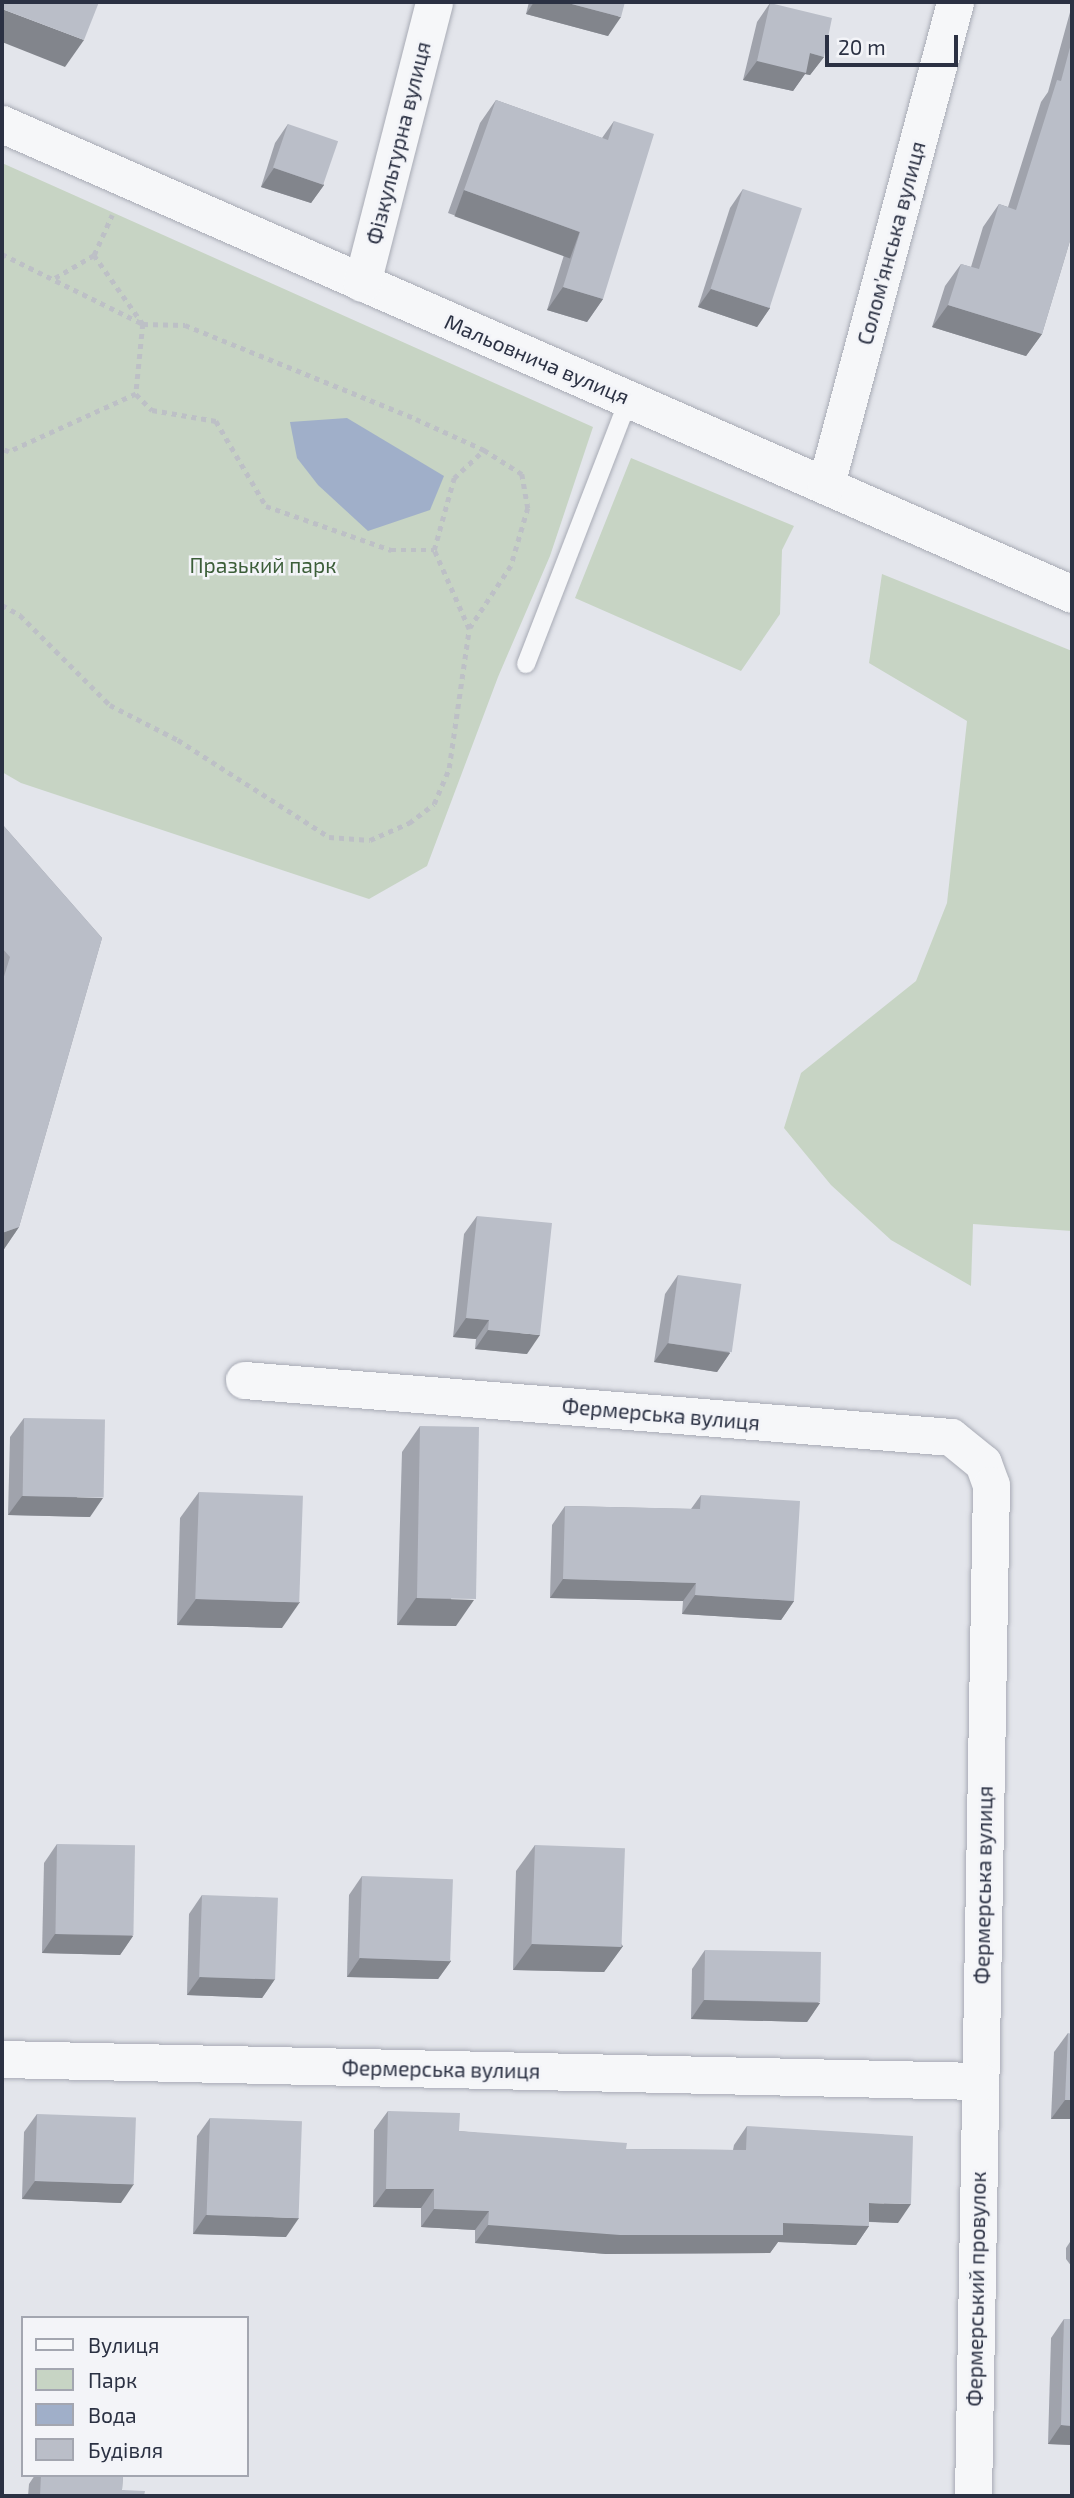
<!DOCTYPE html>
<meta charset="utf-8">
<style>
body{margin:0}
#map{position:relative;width:1074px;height:2498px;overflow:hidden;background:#e3e5eb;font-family:"Exo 2",sans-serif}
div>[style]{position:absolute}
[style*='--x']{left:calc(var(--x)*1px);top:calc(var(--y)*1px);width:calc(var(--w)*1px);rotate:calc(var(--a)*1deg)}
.green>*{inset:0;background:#c7d4c4}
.water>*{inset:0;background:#a0afc9}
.path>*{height:4.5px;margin-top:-2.25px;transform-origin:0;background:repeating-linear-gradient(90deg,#bdc0c6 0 5px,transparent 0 10px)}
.roads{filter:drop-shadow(0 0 2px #a8abb5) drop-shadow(0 0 2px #a8abb5)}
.lane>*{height:18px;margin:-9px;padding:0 9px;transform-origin:9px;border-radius:9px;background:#f6f7f9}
.street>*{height:37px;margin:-18.5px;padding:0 18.5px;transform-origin:18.5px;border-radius:18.5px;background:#f6f7f9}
.wall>*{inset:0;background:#a0a3ac}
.shaded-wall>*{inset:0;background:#82858c;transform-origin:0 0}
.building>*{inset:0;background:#babec8;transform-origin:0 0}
span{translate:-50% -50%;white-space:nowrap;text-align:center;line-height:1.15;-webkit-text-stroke:5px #f3f4f8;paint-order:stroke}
.street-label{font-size:21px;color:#2b3143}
.park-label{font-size:21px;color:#3c5e39}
.frame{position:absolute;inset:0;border:4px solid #2b3143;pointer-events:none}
.legend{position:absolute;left:21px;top:2316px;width:228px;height:161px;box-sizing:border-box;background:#f3f4f8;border:2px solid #a3a6b0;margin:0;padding:9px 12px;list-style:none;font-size:21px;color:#2b3143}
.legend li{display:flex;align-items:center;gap:14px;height:35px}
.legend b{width:35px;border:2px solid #a3a6b0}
.scale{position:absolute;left:825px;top:35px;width:133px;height:32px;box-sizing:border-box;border:4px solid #2b3143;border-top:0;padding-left:9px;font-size:21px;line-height:24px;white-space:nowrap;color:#2b3143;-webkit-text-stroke:5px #f3f4f8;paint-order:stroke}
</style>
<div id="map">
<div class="green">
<div style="clip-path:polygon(2px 163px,593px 427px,550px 556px,498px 677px,427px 866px,369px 899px,21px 783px,2px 772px)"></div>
<div style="clip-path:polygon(631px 458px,794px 526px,782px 550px,780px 614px,741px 671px,575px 598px)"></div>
<div style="clip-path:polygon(882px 574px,1072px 651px,1072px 1231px,973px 1224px,971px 1286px,891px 1240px,831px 1185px,784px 1128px,801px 1073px,916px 981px,947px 903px,967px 721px,869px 663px)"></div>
</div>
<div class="water">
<div style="clip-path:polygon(347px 418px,444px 476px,430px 510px,368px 531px,318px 485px,297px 458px,290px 422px)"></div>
</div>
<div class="path">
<div style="--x:2;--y:254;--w:157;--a:26.4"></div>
<div style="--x:143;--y:324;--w:70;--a:95.7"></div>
<div style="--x:136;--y:394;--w:140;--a:155.5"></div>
<div style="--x:9;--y:452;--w:8;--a:-157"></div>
<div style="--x:94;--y:255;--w:85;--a:54.6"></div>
<div style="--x:143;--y:324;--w:42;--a:1.4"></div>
<div style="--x:185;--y:325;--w:249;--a:22.1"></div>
<div style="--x:416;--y:419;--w:75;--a:24.5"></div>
<div style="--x:484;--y:450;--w:45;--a:32.3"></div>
<div style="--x:522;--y:474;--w:35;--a:80"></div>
<div style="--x:528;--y:508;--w:60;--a:106.3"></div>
<div style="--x:511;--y:566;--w:74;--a:123.5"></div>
<div style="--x:55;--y:278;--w:45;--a:-30.5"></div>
<div style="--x:94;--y:255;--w:44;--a:-65.8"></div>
<div style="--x:136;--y:394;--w:23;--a:45"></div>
<div style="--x:152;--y:410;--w:65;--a:9.8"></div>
<div style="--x:216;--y:421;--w:99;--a:59.5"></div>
<div style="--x:266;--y:506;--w:133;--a:19.4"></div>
<div style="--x:391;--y:550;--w:43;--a:0"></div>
<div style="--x:434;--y:550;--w:75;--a:-74.5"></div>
<div style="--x:454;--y:478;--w:41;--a:-43"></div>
<div style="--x:2;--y:605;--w:21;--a:29"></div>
<div style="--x:20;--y:615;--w:127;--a:45"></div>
<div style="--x:110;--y:705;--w:76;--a:27.2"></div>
<div style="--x:178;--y:740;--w:179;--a:32.7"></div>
<div style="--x:329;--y:837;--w:41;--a:4.2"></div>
<div style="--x:370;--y:840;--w:43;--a:-23.6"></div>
<div style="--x:409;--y:823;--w:31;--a:-37"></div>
<div style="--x:434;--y:804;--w:39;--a:-67"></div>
<div style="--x:449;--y:768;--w:140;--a:-81.8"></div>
<div style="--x:469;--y:629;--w:86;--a:-113.9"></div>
</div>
<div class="roads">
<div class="lane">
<div style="--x:526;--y:664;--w:284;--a:-68.8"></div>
</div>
<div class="street">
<div style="--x:2;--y:124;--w:1169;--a:23.71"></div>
<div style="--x:362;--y:283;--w:290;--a:-75.6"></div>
<div style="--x:826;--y:484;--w:499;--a:-75"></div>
<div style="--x:244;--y:1380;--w:709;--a:4.61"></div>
<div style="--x:951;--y:1437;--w:41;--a:39.1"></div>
<div style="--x:983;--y:1463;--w:23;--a:70"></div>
<div style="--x:991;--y:1485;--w:1011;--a:91.02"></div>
<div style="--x:2;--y:2059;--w:978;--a:1.29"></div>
</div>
</div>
<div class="wall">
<div style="clip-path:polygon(529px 2px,625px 2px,608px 36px,526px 14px)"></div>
<div style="clip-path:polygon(770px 3px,824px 57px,810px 75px,805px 74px,793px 91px,743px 80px,757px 22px)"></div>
<div style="clip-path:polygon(1072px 5px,1072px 234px,1042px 334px,1026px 356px,932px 327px,945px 286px,961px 264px,971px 267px,983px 227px,999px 204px,1008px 207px,1041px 102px,1048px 92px)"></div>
<div style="clip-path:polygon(496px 100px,602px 138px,614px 121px,603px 299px,587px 322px,547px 310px,564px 255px,448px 213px,480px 123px)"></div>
<div style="clip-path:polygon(288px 124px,324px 185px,311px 203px,261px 187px,275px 143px)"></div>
<div style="clip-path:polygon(743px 189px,770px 308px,757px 327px,698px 307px,730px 208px)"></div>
<div style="clip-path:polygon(2px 824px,102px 938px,19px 1227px,2px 1252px)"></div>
<div style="clip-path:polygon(477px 1216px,527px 1354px,475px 1349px,476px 1339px,453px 1337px,464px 1234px)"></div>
<div style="clip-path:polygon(678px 1275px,730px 1353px,717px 1372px,654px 1362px,665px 1294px)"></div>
<div style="clip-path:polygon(24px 1418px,90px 1517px,8px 1515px,10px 1437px)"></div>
<div style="clip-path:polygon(420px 1426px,456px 1626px,397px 1625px,402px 1452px)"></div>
<div style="clip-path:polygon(199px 1492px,282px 1628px,177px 1625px,180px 1518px)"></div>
<div style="clip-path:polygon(701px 1495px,794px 1601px,781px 1620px,682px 1614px,683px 1601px,550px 1598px,552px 1525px,565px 1506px,691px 1509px)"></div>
<div style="clip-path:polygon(57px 1844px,133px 1936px,120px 1955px,42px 1953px,44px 1863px)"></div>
<div style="clip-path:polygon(535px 1845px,623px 1946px,604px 1972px,513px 1970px,516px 1871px)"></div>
<div style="clip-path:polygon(362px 1876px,451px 1961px,438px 1979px,347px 1977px,349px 1895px)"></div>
<div style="clip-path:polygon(202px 1895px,275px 1979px,262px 1998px,187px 1995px,189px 1914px)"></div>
<div style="clip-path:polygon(705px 1950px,820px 2003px,807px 2022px,691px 2019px,692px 1969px)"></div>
<div style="clip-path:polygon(1068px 2033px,1072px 2119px,1051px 2119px,1054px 2052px)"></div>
<div style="clip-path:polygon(388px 2111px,459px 2131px,626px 2149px,733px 2150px,734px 2145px,747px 2126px,898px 2223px,869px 2222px,869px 2226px,856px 2245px,778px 2242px,770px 2253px,606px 2254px,475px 2243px,475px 2230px,421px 2227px,421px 2208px,373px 2207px,374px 2130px)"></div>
<div style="clip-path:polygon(37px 2114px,121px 2203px,22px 2199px,24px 2132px)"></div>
<div style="clip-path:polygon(210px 2118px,286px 2237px,193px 2234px,197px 2136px)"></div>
<div style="clip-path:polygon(1072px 2239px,1072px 2267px,1066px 2259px,1066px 2248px)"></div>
<div style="clip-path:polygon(1064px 2319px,1072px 2319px,1072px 2445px,1048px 2444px,1051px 2338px)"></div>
<div style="clip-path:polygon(35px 2475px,123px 2475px,122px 2490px,144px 2496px,28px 2496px,29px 2484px)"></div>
</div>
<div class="shaded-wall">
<div style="clip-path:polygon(534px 2px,564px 2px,621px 17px,608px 36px,526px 14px)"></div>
<div style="clip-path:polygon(2px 9px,84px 40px,65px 67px,2px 42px)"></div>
<div style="clip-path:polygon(810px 53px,824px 57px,810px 75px,805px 74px,793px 91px,743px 80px,757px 61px)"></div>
<div style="clip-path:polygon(274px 168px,324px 185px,311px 203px,261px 187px)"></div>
<div style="left:464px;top:190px;width:123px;height:28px;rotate:20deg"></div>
<div style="clip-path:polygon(563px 287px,603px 299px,587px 322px,547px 310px)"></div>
<div style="clip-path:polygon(711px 289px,770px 308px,757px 327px,698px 307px)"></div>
<div style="clip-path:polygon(948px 305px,1042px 334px,1026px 356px,932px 327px)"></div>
<div style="clip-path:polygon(19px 1227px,2px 1252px,2px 1233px)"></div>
<div style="clip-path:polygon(466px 1318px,489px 1320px,476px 1339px,453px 1337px)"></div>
<div style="clip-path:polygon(488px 1330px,540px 1335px,527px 1354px,475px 1349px)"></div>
<div style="clip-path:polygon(668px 1343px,730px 1353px,717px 1372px,654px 1362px)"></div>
<div style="clip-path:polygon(22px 1496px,103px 1498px,90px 1517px,8px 1515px)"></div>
<div style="clip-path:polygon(563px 1579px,696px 1583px,683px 1601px,550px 1598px)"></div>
<div style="clip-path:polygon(695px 1595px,794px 1601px,781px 1620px,682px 1614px)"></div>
<div style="clip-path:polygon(416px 1598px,474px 1600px,456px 1626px,397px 1625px)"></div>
<div style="clip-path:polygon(196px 1599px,300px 1602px,282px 1628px,177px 1625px)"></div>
<div style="clip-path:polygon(55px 1934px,133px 1936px,120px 1955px,42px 1953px)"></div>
<div style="clip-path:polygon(532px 1944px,623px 1946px,604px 1972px,513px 1970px)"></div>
<div style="clip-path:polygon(360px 1958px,451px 1961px,438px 1979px,347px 1977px)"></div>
<div style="clip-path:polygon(200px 1977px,275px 1979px,262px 1998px,187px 1995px)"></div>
<div style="clip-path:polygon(704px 2000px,820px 2003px,807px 2022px,691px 2019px)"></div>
<div style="clip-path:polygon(1065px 2100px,1072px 2100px,1072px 2119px,1051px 2119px)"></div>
<div style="clip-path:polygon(35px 2181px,134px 2184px,121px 2203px,22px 2199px)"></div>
<div style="clip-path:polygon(386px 2189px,434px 2189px,421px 2208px,373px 2207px)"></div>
<div style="clip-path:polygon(869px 2203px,911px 2204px,898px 2223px,856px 2221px)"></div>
<div style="clip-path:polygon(434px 2209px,489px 2211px,475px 2230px,421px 2227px)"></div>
<div style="clip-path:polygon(206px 2215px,299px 2218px,286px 2237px,193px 2234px)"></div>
<div style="clip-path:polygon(783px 2223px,869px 2226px,856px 2245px,778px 2242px,770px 2253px,606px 2254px,475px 2243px,488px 2225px)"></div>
<div style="clip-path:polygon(1061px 2425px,1072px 2426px,1072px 2445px,1048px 2444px)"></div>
</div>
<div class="building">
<div style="clip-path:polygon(2px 2px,99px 2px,84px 40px,2px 9px)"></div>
<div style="clip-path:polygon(564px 2px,625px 2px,621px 17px)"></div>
<div style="clip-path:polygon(770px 3px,832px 18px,824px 57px,810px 53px,806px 73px,757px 61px)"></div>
<div style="clip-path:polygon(1072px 40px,1072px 234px,1042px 334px,948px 305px,961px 264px,979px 269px,999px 204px,1016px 210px,1057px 80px,1061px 81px)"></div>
<div style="clip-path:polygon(496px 100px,608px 140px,614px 121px,654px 134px,603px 299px,563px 287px,580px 232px,464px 190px)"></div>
<div style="left:288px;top:124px;width:53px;height:46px;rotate:19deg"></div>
<div style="left:743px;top:189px;width:62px;height:105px;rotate:18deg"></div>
<div style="clip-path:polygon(2px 824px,102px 938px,19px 1227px,2px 1233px,2px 983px,10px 957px,2px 948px)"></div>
<div style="clip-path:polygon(477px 1216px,552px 1223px,540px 1335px,488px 1330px,489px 1320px,466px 1318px)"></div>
<div style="left:678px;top:1275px;width:64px;height:69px;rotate:8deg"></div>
<div style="left:24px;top:1418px;width:81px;height:78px;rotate:1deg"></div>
<div style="left:420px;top:1426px;width:59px;height:172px;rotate:1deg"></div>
<div style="left:199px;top:1492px;width:104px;height:107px;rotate:2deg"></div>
<div style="clip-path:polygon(701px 1495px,800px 1501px,794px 1601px,695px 1595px,696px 1583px,563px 1579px,565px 1506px,700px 1509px)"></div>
<div style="left:57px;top:1844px;width:78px;height:90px;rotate:1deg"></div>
<div style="left:535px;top:1845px;width:90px;height:99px;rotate:2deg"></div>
<div style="left:362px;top:1876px;width:91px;height:82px;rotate:2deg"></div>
<div style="left:202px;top:1895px;width:76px;height:82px;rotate:2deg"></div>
<div style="left:705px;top:1950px;width:116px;height:50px;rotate:1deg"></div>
<div style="clip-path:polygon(1068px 2033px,1072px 2034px,1072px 2100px,1065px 2100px)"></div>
<div style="clip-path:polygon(388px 2111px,460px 2113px,459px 2131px,627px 2143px,626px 2149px,746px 2150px,747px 2126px,913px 2136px,911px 2204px,869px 2203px,869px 2226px,783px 2223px,783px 2235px,620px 2235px,488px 2225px,489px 2211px,434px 2209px,434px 2189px,386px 2189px)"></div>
<div style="left:37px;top:2114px;width:99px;height:67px;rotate:2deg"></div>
<div style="left:210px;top:2118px;width:92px;height:97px;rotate:2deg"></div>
<div style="clip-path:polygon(1064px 2319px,1072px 2319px,1072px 2426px,1061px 2425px)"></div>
<div style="clip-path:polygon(41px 2475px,123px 2475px,122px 2490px,145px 2491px,144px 2496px,40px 2496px)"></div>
</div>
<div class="street-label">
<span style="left:398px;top:143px;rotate:-76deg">Фізкультурна вулиця</span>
<span style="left:891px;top:243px;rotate:-75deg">Солом'янська вулиця</span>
<span style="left:537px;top:359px;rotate:23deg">Мальовнича вулиця</span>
<span style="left:661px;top:1414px;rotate:5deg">Фермерська вулиця</span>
<span style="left:983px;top:1885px;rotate:-89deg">Фермерська вулиця</span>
<span style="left:441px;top:2069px;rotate:1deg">Фермерська вулиця</span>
<span style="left:976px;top:2289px;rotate:-89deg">Фермерський провулок</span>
</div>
<div class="park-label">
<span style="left:263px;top:565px">Празький парк</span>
</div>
<div class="frame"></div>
<ul class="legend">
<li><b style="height:9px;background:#f6f7f9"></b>Вулиця</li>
<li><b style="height:19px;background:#c7d4c4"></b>Парк</li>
<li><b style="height:19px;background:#a0afc9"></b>Вода</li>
<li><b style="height:19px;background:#babec8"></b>Будівля</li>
</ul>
<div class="scale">20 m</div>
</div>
